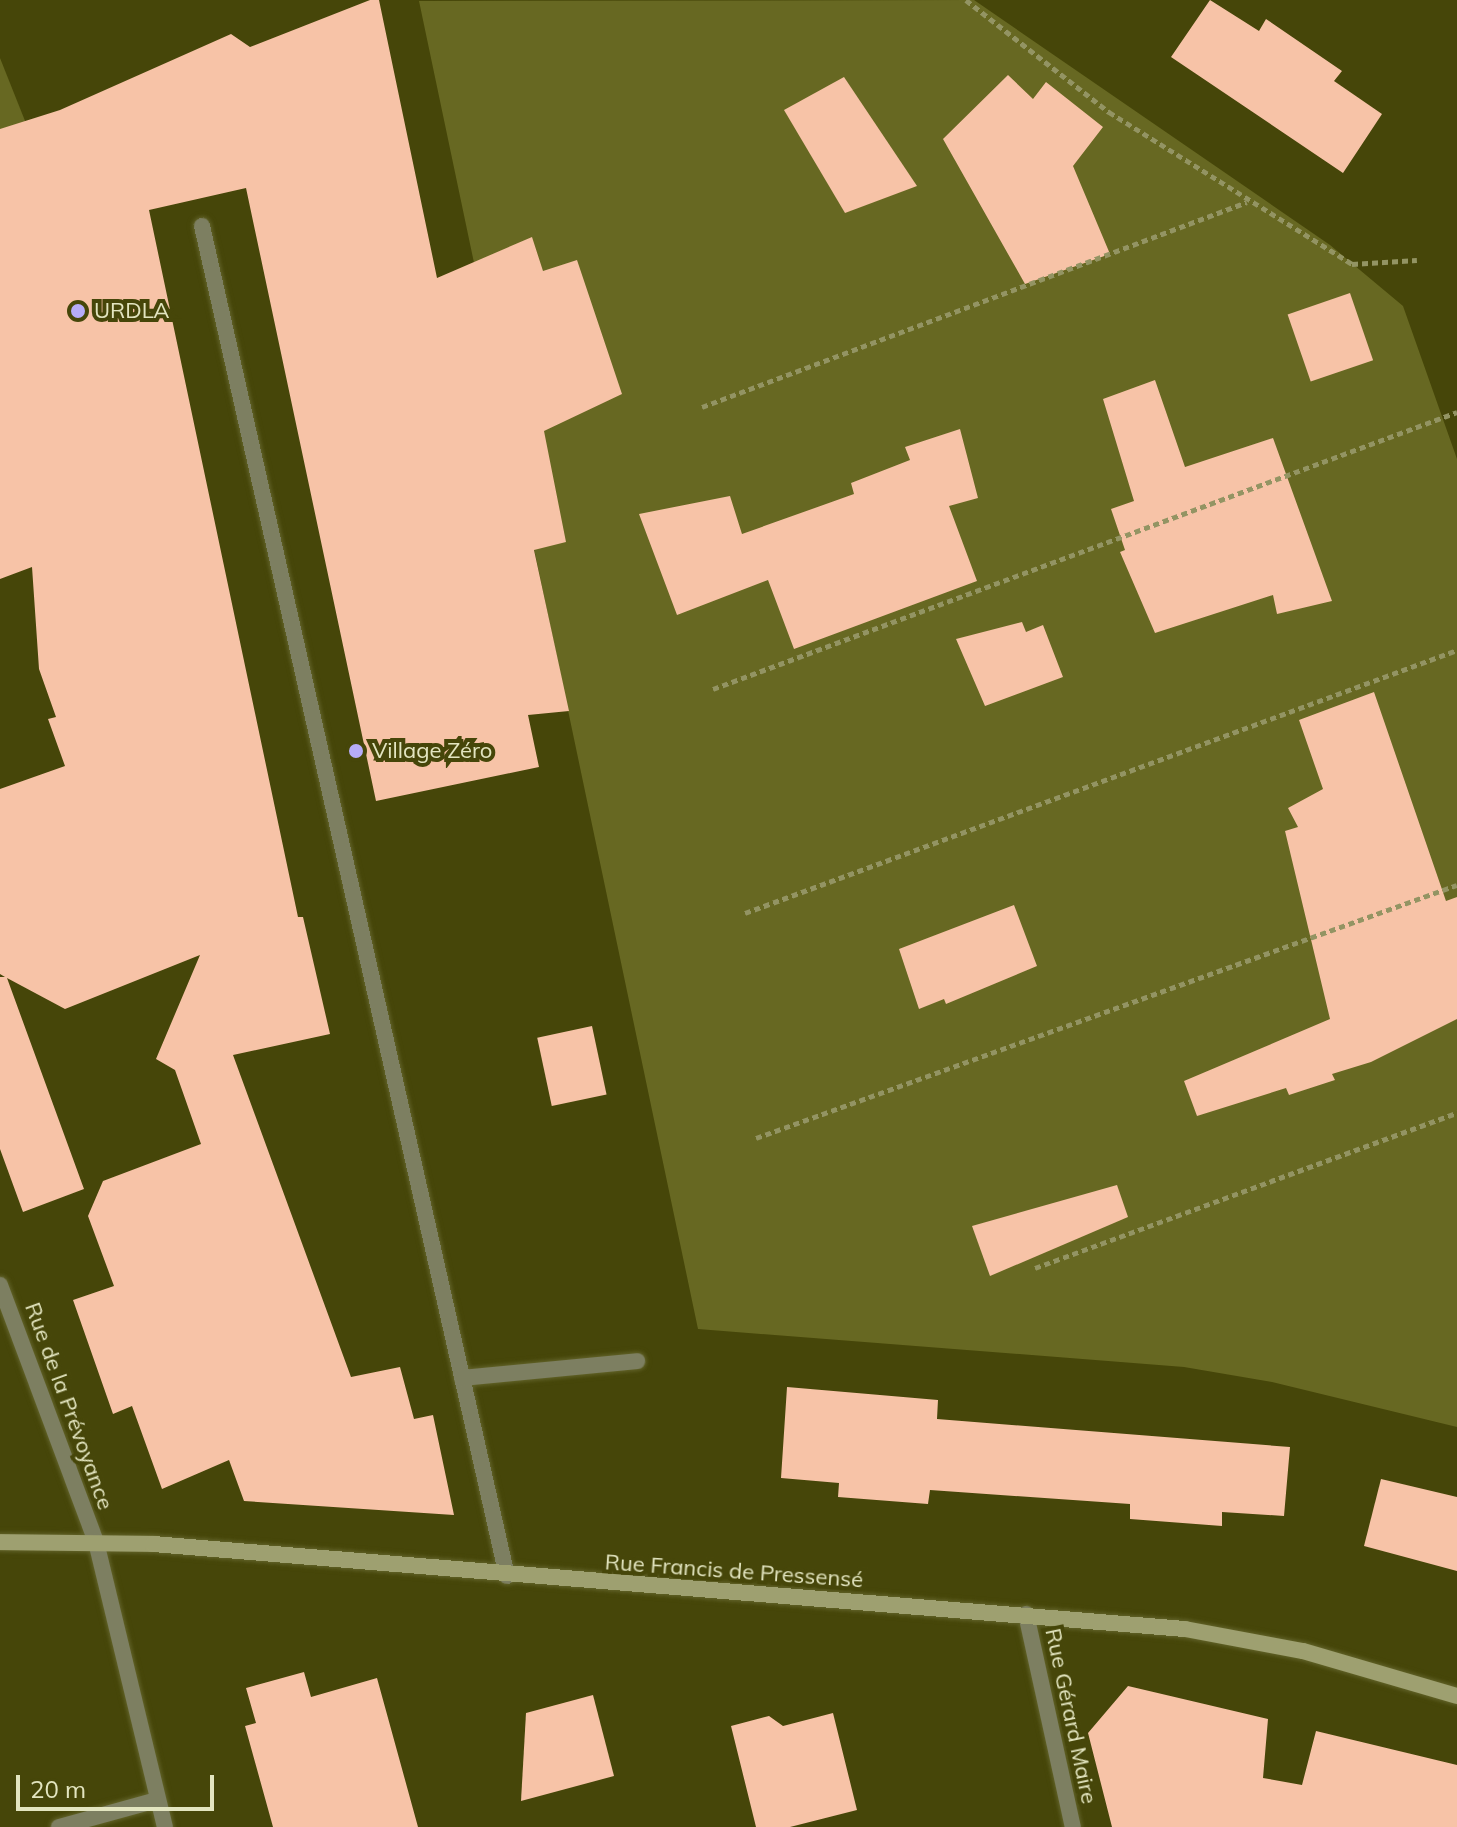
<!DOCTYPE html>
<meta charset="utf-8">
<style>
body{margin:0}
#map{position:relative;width:1457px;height:1827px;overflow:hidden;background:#464609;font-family:Mulish,sans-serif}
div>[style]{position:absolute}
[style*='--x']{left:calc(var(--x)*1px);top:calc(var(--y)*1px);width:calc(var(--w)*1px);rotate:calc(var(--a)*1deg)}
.green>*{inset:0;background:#676822}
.building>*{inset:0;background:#f7c3a7;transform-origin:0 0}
.path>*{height:5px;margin-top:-2.5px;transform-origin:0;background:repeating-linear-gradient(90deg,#939463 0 6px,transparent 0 10px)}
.roads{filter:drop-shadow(0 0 2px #62632a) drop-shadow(0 0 2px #62632a)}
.lane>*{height:16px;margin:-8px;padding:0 8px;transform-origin:8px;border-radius:8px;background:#7d7f61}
.street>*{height:16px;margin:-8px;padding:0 8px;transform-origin:8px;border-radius:8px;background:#7d7f61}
.secondary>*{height:16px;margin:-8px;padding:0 8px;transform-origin:8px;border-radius:8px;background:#9ea070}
.dots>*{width:22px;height:22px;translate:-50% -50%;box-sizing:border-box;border:4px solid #464609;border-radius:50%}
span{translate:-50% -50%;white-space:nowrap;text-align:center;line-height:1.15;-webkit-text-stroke:8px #464609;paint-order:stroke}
.poi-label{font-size:22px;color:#e3e5c0}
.left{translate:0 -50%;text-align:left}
.street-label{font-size:22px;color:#e3e5c0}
.scale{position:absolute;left:16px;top:1775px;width:198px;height:36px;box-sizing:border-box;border:4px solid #e3e5c0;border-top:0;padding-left:10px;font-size:24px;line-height:28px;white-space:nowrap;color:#e3e5c0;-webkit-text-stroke:6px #464609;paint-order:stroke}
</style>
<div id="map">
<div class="green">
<div style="clip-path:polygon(974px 0,1330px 245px,1403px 306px,1457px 459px,1457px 1427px,1272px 1382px,1184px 1367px,698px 1329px,419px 1px)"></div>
<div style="clip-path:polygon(0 58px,37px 151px,0 166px)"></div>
</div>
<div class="building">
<div style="clip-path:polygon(370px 0,379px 0,437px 278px,532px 237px,543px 271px,577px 260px,622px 394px,544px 431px,566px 542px,534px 550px,569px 711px,528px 715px,539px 767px,376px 801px,246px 188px,149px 210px,298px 917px,303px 917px,330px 1034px,233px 1055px,351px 1377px,400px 1367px,414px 1419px,433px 1415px,454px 1515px,244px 1501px,229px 1460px,162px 1489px,132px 1406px,113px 1414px,73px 1300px,114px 1286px,88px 1216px,103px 1181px,201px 1144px,175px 1070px,156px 1059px,200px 955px,65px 1009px,7px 978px,84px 1189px,23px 1212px,0 1149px,0 977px,5px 977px,0 974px,0 789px,65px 766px,48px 719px,56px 717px,39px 669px,32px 567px,0 579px,0 129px,60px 110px,231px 34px,250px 47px)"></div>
<div style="clip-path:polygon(1210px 0,1259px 31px,1266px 19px,1342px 71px,1334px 81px,1382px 114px,1343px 173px,1171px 57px)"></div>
<div style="clip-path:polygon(1008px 75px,1033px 99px,1046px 82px,1103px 127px,1073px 166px,1110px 254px,1025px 284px,943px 139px)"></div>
<div style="clip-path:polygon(844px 77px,917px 186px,845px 213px,784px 110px)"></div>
<div style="left:1350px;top:293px;width:71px;height:66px;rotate:71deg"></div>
<div style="clip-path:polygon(1155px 380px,1185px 467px,1273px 438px,1332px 601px,1277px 614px,1273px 595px,1155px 633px,1120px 552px,1125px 550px,1111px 509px,1134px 501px,1103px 399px)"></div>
<div style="clip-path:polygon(960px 429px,978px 498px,949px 506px,977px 581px,794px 649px,768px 580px,677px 615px,639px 514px,730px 496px,742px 534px,854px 494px,851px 483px,910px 460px,905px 447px)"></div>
<div style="clip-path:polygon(1022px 622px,1026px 632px,1043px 625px,1063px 677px,985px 706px,956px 639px)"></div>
<div style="clip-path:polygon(1374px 692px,1446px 901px,1457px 897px,1457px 1019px,1371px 1062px,1332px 1074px,1335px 1080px,1289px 1095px,1286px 1088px,1197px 1116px,1184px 1081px,1330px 1019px,1285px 831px,1298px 827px,1288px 808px,1323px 789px,1299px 720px)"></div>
<div style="clip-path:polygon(1014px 905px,1037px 966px,946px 1004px,944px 999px,919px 1009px,899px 949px)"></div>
<div style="left:592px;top:1026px;width:70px;height:56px;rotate:78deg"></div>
<div style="clip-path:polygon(1117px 1185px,1128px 1217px,990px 1276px,972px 1226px)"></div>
<div style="clip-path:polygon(787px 1387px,938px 1400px,937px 1419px,1290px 1447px,1284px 1516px,1222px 1512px,1222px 1526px,1130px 1519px,1130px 1504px,930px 1490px,928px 1504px,838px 1497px,839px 1483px,781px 1478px)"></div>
<div style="clip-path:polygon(1381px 1479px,1457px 1497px,1457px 1571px,1364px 1546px)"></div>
<div style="clip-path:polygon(304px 1672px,311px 1697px,377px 1678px,418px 1827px,273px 1827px,245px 1726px,256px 1723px,246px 1688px)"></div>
<div style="clip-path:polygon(1128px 1686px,1268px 1719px,1263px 1778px,1302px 1785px,1316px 1731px,1457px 1765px,1457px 1827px,1112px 1827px,1088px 1733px)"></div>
<div style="clip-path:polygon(593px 1695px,614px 1776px,521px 1801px,526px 1713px)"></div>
<div style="clip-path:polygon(833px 1713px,857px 1810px,790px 1827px,756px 1827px,731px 1726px,769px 1716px,783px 1726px)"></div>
</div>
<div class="path">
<div style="--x:966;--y:0;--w:182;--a:38.1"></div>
<div style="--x:1109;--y:112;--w:287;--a:32"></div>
<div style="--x:1352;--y:264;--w:65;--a:-3.5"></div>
<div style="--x:702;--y:407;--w:582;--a:-20.61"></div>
<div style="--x:713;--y:689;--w:794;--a:-20.42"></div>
<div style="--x:745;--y:913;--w:759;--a:-20.27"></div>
<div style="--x:756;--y:1138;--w:745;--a:-19.85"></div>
<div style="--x:1035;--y:1268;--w:450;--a:-20.2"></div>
</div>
<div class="roads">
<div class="lane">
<div style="--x:202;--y:226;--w:1384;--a:77.27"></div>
<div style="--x:462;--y:1378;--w:176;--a:-5.5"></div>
<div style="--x:59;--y:1827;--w:102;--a:-15.4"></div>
</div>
<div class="street">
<div style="--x:0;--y:1285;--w:274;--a:69.5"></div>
<div style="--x:96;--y:1542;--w:293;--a:76.4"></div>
<div style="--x:1026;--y:1614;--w:218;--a:77.6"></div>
</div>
<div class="secondary">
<div style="--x:0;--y:1542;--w:153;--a:0.7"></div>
<div style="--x:153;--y:1544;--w:1035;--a:4.71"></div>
<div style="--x:1185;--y:1629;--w:120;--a:10.6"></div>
<div style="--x:1303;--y:1651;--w:160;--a:16.3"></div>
</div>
</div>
<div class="dots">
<div style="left:78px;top:311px;background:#b6acf8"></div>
<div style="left:356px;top:751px;background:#b6acf8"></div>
</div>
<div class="poi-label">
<span class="left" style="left:94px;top:311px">URDLA</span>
<span class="left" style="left:372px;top:751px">Village Zéro</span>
</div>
<div class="street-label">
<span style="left:69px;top:1406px;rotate:70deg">Rue de la Prévoyance</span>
<span style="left:734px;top:1571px;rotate:4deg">Rue Francis de Pressensé</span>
<span style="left:1071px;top:1716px;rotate:78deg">Rue Gérard Maire</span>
</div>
<div class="scale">20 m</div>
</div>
